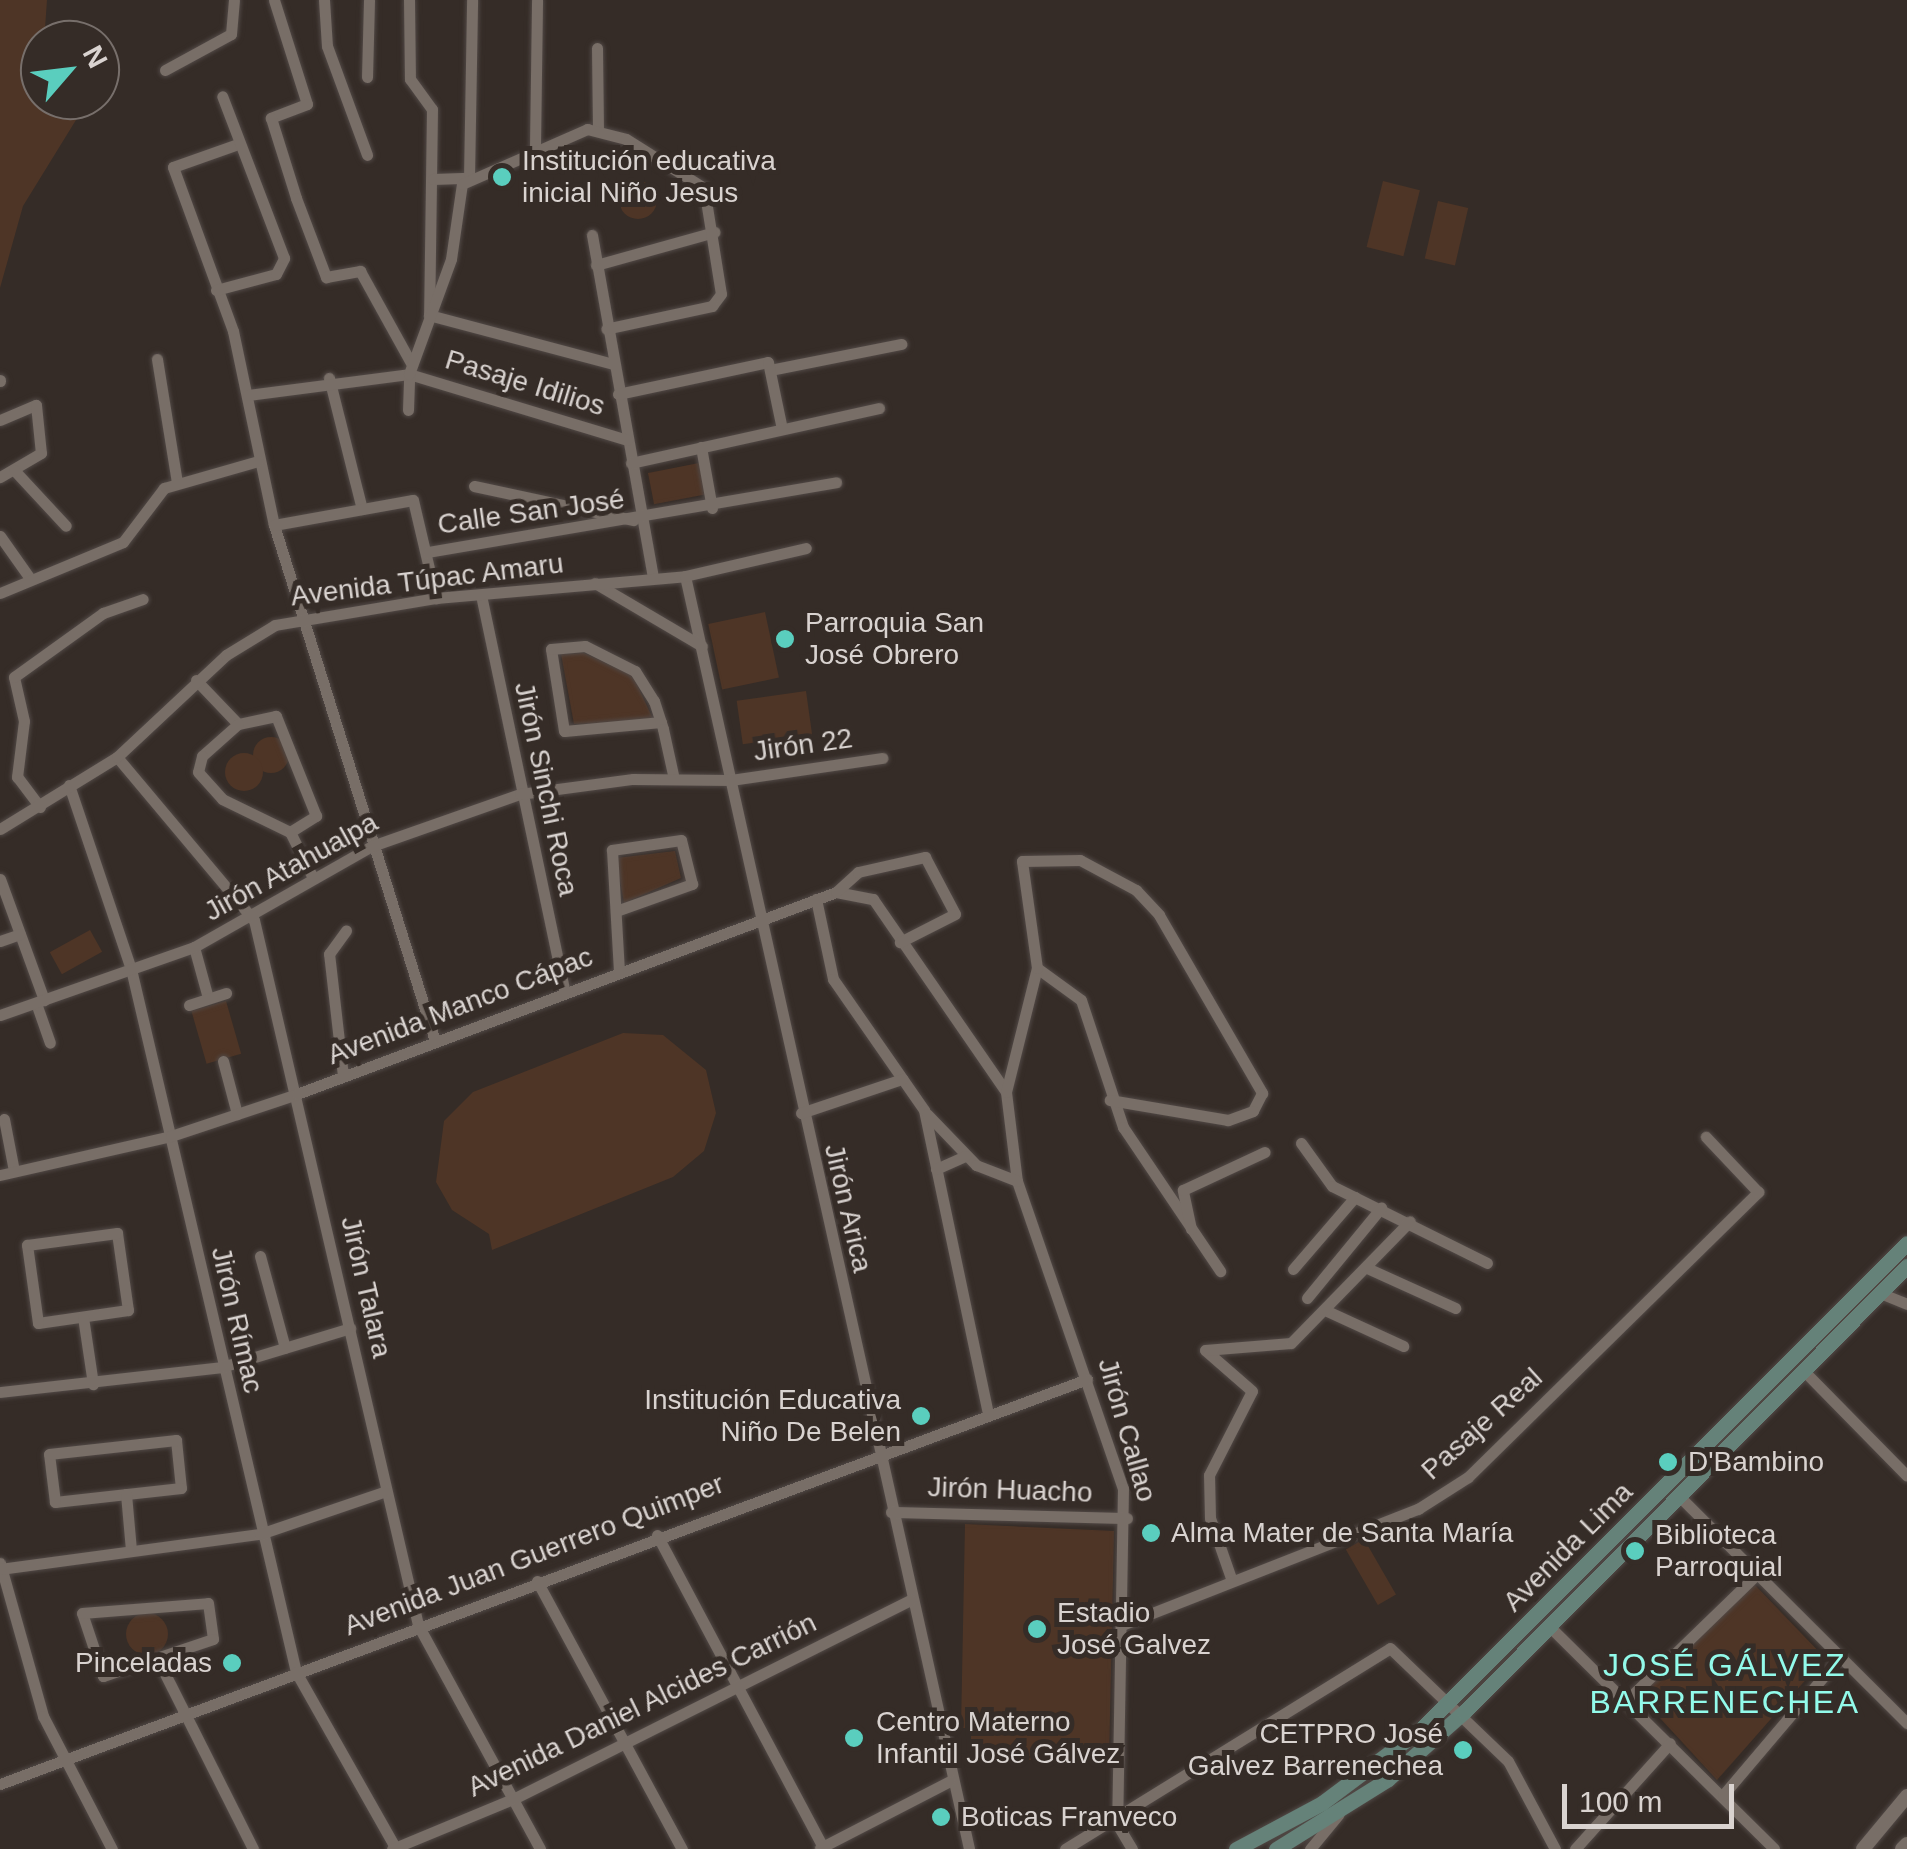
<!DOCTYPE html>
<meta charset="utf-8">
<style>
body{margin:0}
#map{position:relative;width:1907px;height:1849px;overflow:hidden;background:#352c27;font-family:Arial,sans-serif}
div>[style]{position:absolute}
[style*='--x']{left:calc(var(--x)*1px);top:calc(var(--y)*1px);width:calc(var(--w)*1px);rotate:calc(var(--a)*1deg)}
.green>*{inset:0;background:#4e3526;transform-origin:0 0}
.round{border-radius:50%}
.roads{filter:drop-shadow(0 0 2px #514946) drop-shadow(0 0 2px #514946)}
.minor>*{height:11px;margin:-5.5px;padding:0 5.5px;transform-origin:5.5px;border-radius:5.5px;background:#786e67}
.tertiary>*{height:14px;margin:-7px;padding:0 7px;transform-origin:7px;border-radius:7px;background:#786e67}
.secondary>*{height:15px;margin:-7.5px;padding:0 7.5px;transform-origin:7.5px;border-radius:7.5px;background:#658279}
.dots>*{width:28px;height:28px;translate:-50% -50%;box-sizing:border-box;border:5px solid #352c27;border-radius:50%}
span{translate:-50% -50%;white-space:nowrap;text-align:center;line-height:1.15;-webkit-text-stroke:10px #352c27;paint-order:stroke}
.poi-label{font-size:28px;color:#d9d3d0}
.left{translate:0 -50%;text-align:left}
.right{translate:-100% -50%;text-align:right}
.street-label{font-size:28px;color:#d9d3d0}
.quarter-label{font-size:32px;color:#92faea;letter-spacing:2.5px}
.north{position:absolute;left:20px;top:20px;width:100px;height:100px;box-sizing:border-box;background:#352c27;border:2px solid #776f6b;border-radius:50%;rotate:62deg;font-size:28px;font-weight:700;line-height:40px;text-align:center;color:#d9d3d0}
.north::after{content:'';display:block;margin:auto;width:35px;height:45px;background:#5acebe;clip-path:polygon(50% 0,100% 100%,50% 72%,0 100%)}
.scale{position:absolute;left:1562px;top:1784px;width:172px;height:45px;box-sizing:border-box;border:5px solid #d9d3d0;border-top:0;padding-left:12px;font-size:30px;line-height:35px;white-space:nowrap;color:#d9d3d0;-webkit-text-stroke:8px #352c27;paint-order:stroke}
</style>
<div id="map">
<div class="green">
<div style="clip-path:polygon(0 0,47px 0,40px 100px,84px 107px,23px 206px,0 288px)"></div>
<div style="left:1383px;top:181px;width:38px;height:68px;rotate:14deg"></div>
<div class="round" style="left:619px;top:181px;width:38px;height:38px"></div>
<div style="left:1438px;top:201px;width:31px;height:59px;rotate:13deg"></div>
<div style="left:699px;top:463px;width:32px;height:52px;rotate:79deg"></div>
<div style="left:765px;top:612px;width:67px;height:58px;rotate:78deg"></div>
<div style="clip-path:polygon(584px 653px,633px 676px,654px 721px,574px 724px,561px 654px)"></div>
<div style="left:806px;top:691px;width:44px;height:70px;rotate:82deg"></div>
<div class="round" style="left:253px;top:737px;width:36px;height:36px"></div>
<div class="round" style="left:225px;top:753px;width:38px;height:38px"></div>
<div style="clip-path:polygon(675px 851px,681px 878px,624px 903px,616px 858px)"></div>
<div style="left:90px;top:930px;width:25px;height:46px;rotate:61deg"></div>
<div style="left:226px;top:1001px;width:55px;height:36px;rotate:74deg"></div>
<div style="clip-path:polygon(623px 1033px,663px 1035px,706px 1070px,716px 1113px,704px 1151px,673px 1177px,492px 1250px,489px 1234px,452px 1210px,436px 1182px,444px 1121px,473px 1092px)"></div>
<div style="clip-path:polygon(965px 1524px,1114px 1531px,1109px 1761px,971px 1759px,971px 1728px,961px 1728px)"></div>
<div style="left:1364px;top:1539px;width:64px;height:21px;rotate:60deg"></div>
<div style="clip-path:polygon(1754px 1584px,1825px 1658px,1717px 1780px,1637px 1693px)"></div>
<div class="round" style="left:126px;top:1613px;width:42px;height:42px"></div>
</div>
<div class="roads">
<div class="minor">
<div style="--x:274;--y:0;--w:109;--a:72.4"></div>
<div style="--x:307;--y:104;--w:39;--a:159"></div>
<div style="--x:271;--y:118;--w:84;--a:72.6"></div>
<div style="--x:296;--y:198;--w:85;--a:69.2"></div>
<div style="--x:326;--y:277;--w:35;--a:-10"></div>
<div style="--x:360;--y:271;--w:107;--a:61"></div>
<div style="--x:324;--y:0;--w:46;--a:86.3"></div>
<div style="--x:327;--y:46;--w:116;--a:69.8"></div>
<div style="--x:409;--y:0;--w:79;--a:89.3"></div>
<div style="--x:410;--y:79;--w:37;--a:54"></div>
<div style="--x:432;--y:109;--w:206;--a:90.8"></div>
<div style="--x:429;--y:315;--w:190;--a:14.9"></div>
<div style="--x:597;--y:48;--w:82;--a:89.3"></div>
<div style="--x:165;--y:70;--w:75;--a:-28.6"></div>
<div style="--x:231;--y:34;--w:34;--a:-85"></div>
<div style="--x:367;--y:77;--w:77;--a:-88.5"></div>
<div style="--x:238;--y:144;--w:69;--a:160.5"></div>
<div style="--x:173;--y:167;--w:175;--a:69.9"></div>
<div style="--x:233;--y:331;--w:198;--a:78.1"></div>
<div style="--x:274;--y:525;--w:541;--a:72.67"></div>
<div style="--x:535;--y:147;--w:147;--a:-89.2"></div>
<div style="--x:433;--y:179;--w:36;--a:-2"></div>
<div style="--x:469;--y:178;--w:178;--a:-89"></div>
<div style="--x:592;--y:235;--w:347;--a:79.9"></div>
<div style="--x:596;--y:265;--w:123;--a:-15.6"></div>
<div style="--x:216;--y:290;--w:62;--a:-14.9"></div>
<div style="--x:276;--y:274;--w:18;--a:-63"></div>
<div style="--x:284;--y:258;--w:173;--a:-110.9"></div>
<div style="--x:157;--y:359;--w:125;--a:80.8"></div>
<div style="--x:770;--y:370;--w:134;--a:-11.2"></div>
<div style="--x:329;--y:378;--w:135;--a:75.9"></div>
<div style="--x:0;--y:380;--w:1;--a:90"></div>
<div style="--x:618;--y:394;--w:153;--a:-12"></div>
<div style="--x:768;--y:362;--w:68;--a:78.2"></div>
<div style="--x:248;--y:395;--w:162;--a:-7.4"></div>
<div style="--x:409;--y:374;--w:228;--a:16.8"></div>
<div style="--x:408;--y:410;--w:36;--a:-88"></div>
<div style="--x:409;--y:374;--w:122;--a:-69.9"></div>
<div style="--x:451;--y:259;--w:76;--a:-81.7"></div>
<div style="--x:462;--y:184;--w:137;--a:-23.7"></div>
<div style="--x:587;--y:129;--w:40;--a:14.4"></div>
<div style="--x:626;--y:139;--w:92;--a:32.1"></div>
<div style="--x:704;--y:188;--w:107;--a:80.9"></div>
<div style="--x:721;--y:294;--w:15;--a:127"></div>
<div style="--x:712;--y:306;--w:108;--a:167.8"></div>
<div style="--x:0;--y:420;--w:39;--a:-23"></div>
<div style="--x:36;--y:405;--w:48;--a:84.1"></div>
<div style="--x:41;--y:453;--w:48;--a:149.7"></div>
<div style="--x:701;--y:447;--w:62;--a:79.8"></div>
<div style="--x:631;--y:463;--w:254;--a:-12.5"></div>
<div style="--x:14;--y:470;--w:76;--a:47.1"></div>
<div style="--x:474;--y:486;--w:163;--a:12.1"></div>
<div style="--x:274;--y:525;--w:141;--a:-10.2"></div>
<div style="--x:413;--y:500;--w:101;--a:76.8"></div>
<div style="--x:0;--y:536;--w:50;--a:54.7"></div>
<div style="--x:428;--y:552;--w:414;--a:-9.7"></div>
<div style="--x:685;--y:576;--w:1304;--a:77.42"></div>
<div style="--x:595;--y:583;--w:124;--a:30.5"></div>
<div style="--x:0;--y:593;--w:133;--a:-22.5"></div>
<div style="--x:123;--y:542;--w:68;--a:-52.8"></div>
<div style="--x:164;--y:488;--w:98;--a:-16"></div>
<div style="--x:481;--y:595;--w:406;--a:78.1"></div>
<div style="--x:196;--y:680;--w:61;--a:46.3"></div>
<div style="--x:661;--y:722;--w:97;--a:174.7"></div>
<div style="--x:564;--y:731;--w:83;--a:-99"></div>
<div style="--x:551;--y:649;--w:34;--a:-5"></div>
<div style="--x:585;--y:646;--w:56;--a:26.6"></div>
<div style="--x:635;--y:671;--w:36;--a:58"></div>
<div style="--x:654;--y:701;--w:29;--a:72"></div>
<div style="--x:663;--y:729;--w:51;--a:77.6"></div>
<div style="--x:117;--y:757;--w:213;--a:50"></div>
<div style="--x:254;--y:920;--w:724;--a:76.9"></div>
<div style="--x:418;--y:1625;--w:255;--a:61.4"></div>
<div style="--x:69;--y:785;--w:194;--a:71.4"></div>
<div style="--x:131;--y:969;--w:722;--a:76.79"></div>
<div style="--x:296;--y:1672;--w:203;--a:60.5"></div>
<div style="--x:40;--y:807;--w:38;--a:-127"></div>
<div style="--x:17;--y:777;--w:56;--a:-82.9"></div>
<div style="--x:24;--y:721;--w:45;--a:-102.8"></div>
<div style="--x:14;--y:677;--w:110;--a:-35.7"></div>
<div style="--x:103;--y:613;--w:42;--a:-19.3"></div>
<div style="--x:0;--y:829;--w:137;--a:-31.6"></div>
<div style="--x:117;--y:757;--w:149;--a:-43.1"></div>
<div style="--x:226;--y:655;--w:57;--a:-31.5"></div>
<div style="--x:275;--y:625;--w:163;--a:-9.5"></div>
<div style="--x:436;--y:598;--w:250;--a:-5"></div>
<div style="--x:685;--y:576;--w:124;--a:-13"></div>
<div style="--x:290;--y:832;--w:31;--a:-32"></div>
<div style="--x:316;--y:816;--w:108;--a:-111.8"></div>
<div style="--x:276;--y:716;--w:39;--a:168"></div>
<div style="--x:238;--y:724;--w:48;--a:138.4"></div>
<div style="--x:202;--y:756;--w:16;--a:104"></div>
<div style="--x:198;--y:772;--w:36;--a:48"></div>
<div style="--x:222;--y:799;--w:76;--a:25.9"></div>
<div style="--x:290;--y:832;--w:51;--a:63.4"></div>
<div style="--x:0;--y:879;--w:129;--a:70"></div>
<div style="--x:836;--y:892;--w:38;--a:11"></div>
<div style="--x:873;--y:899;--w:234;--a:55.4"></div>
<div style="--x:1006;--y:1092;--w:90;--a:83"></div>
<div style="--x:1017;--y:1181;--w:325;--a:71"></div>
<div style="--x:1123;--y:1488;--w:336;--a:91"></div>
<div style="--x:1117;--y:1824;--w:29;--a:59"></div>
<div style="--x:816;--y:899;--w:82;--a:78"></div>
<div style="--x:833;--y:979;--w:160;--a:55.2"></div>
<div style="--x:924;--y:1110;--w:307;--a:78.1"></div>
<div style="--x:616;--y:911;--w:81;--a:-19.6"></div>
<div style="--x:692;--y:884;--w:45;--a:-104"></div>
<div style="--x:681;--y:840;--w:70;--a:171.8"></div>
<div style="--x:612;--y:850;--w:122;--a:86.7"></div>
<div style="--x:0;--y:941;--w:21;--a:-19"></div>
<div style="--x:194;--y:947;--w:53;--a:74.6"></div>
<div style="--x:1037;--y:968;--w:54;--a:36"></div>
<div style="--x:1081;--y:1000;--w:134;--a:71.7"></div>
<div style="--x:1123;--y:1127;--w:174;--a:56"></div>
<div style="--x:36;--y:1003;--w:42;--a:70.7"></div>
<div style="--x:189;--y:1005;--w:39;--a:-18"></div>
<div style="--x:0;--y:1015;--w:206;--a:-19.3"></div>
<div style="--x:194;--y:947;--w:205;--a:-29.6"></div>
<div style="--x:372;--y:846;--w:157;--a:-19.4"></div>
<div style="--x:520;--y:794;--w:114;--a:-7.6"></div>
<div style="--x:633;--y:779;--w:98;--a:0.6"></div>
<div style="--x:731;--y:780;--w:153;--a:-8.3"></div>
<div style="--x:223;--y:1061;--w:55;--a:75.2"></div>
<div style="--x:343;--y:1076;--w:123;--a:-96.5"></div>
<div style="--x:329;--y:954;--w:29;--a:-54"></div>
<div style="--x:1006;--y:1092;--w:128;--a:-76"></div>
<div style="--x:1037;--y:968;--w:108;--a:-98"></div>
<div style="--x:1022;--y:861;--w:58;--a:-1"></div>
<div style="--x:1080;--y:860;--w:64;--a:28.2"></div>
<div style="--x:1136;--y:890;--w:34;--a:47"></div>
<div style="--x:1159;--y:915;--w:206;--a:59.9"></div>
<div style="--x:1262;--y:1093;--w:20;--a:117"></div>
<div style="--x:1253;--y:1111;--w:27;--a:160"></div>
<div style="--x:1228;--y:1120;--w:120;--a:-170.4"></div>
<div style="--x:801;--y:1113;--w:107;--a:-18.6"></div>
<div style="--x:927;--y:1114;--w:71;--a:46.1"></div>
<div style="--x:976;--y:1165;--w:44;--a:21.3"></div>
<div style="--x:4;--y:1119;--w:53;--a:79.1"></div>
<div style="--x:1301;--y:1143;--w:53;--a:54.2"></div>
<div style="--x:1332;--y:1186;--w:173;--a:26.4"></div>
<div style="--x:936;--y:1169;--w:32;--a:-24"></div>
<div style="--x:0;--y:1175;--w:175;--a:-12.8"></div>
<div style="--x:171;--y:1136;--w:133;--a:-18.4"></div>
<div style="--x:297;--y:1094;--w:576;--a:-20.54"></div>
<div style="--x:836;--y:892;--w:30;--a:-42"></div>
<div style="--x:858;--y:872;--w:69;--a:-12.6"></div>
<div style="--x:925;--y:857;--w:64;--a:62.2"></div>
<div style="--x:955;--y:914;--w:62;--a:153"></div>
<div style="--x:1191;--y:1229;--w:40;--a:-102"></div>
<div style="--x:1183;--y:1190;--w:90;--a:-24.9"></div>
<div style="--x:117;--y:1233;--w:78;--a:81.9"></div>
<div style="--x:128;--y:1310;--w:91;--a:171.8"></div>
<div style="--x:38;--y:1323;--w:79;--a:-98"></div>
<div style="--x:27;--y:1245;--w:91;--a:-7.6"></div>
<div style="--x:260;--y:1256;--w:95;--a:74.8"></div>
<div style="--x:1367;--y:1268;--w:97;--a:24.4"></div>
<div style="--x:1293;--y:1269;--w:95;--a:-49.3"></div>
<div style="--x:1880;--y:1293;--w:29;--a:22"></div>
<div style="--x:1307;--y:1298;--w:117;--a:-50.6"></div>
<div style="--x:1327;--y:1311;--w:84;--a:24.7"></div>
<div style="--x:83;--y:1317;--w:68;--a:81.5"></div>
<div style="--x:1803;--y:1370;--w:148;--a:45.5"></div>
<div style="--x:0;--y:1392;--w:223;--a:-6.4"></div>
<div style="--x:222;--y:1367;--w:134;--a:-16.9"></div>
<div style="--x:176;--y:1440;--w:48;--a:84.1"></div>
<div style="--x:181;--y:1488;--w:127;--a:173.7"></div>
<div style="--x:55;--y:1502;--w:48;--a:-97.1"></div>
<div style="--x:49;--y:1454;--w:128;--a:-6.3"></div>
<div style="--x:126;--y:1494;--w:56;--a:84.9"></div>
<div style="--x:1678;--y:1495;--w:323;--a:44.9"></div>
<div style="--x:891;--y:1512;--w:236;--a:1.5"></div>
<div style="--x:657;--y:1535;--w:356;--a:62"></div>
<div style="--x:0;--y:1563;--w:159;--a:74.3"></div>
<div style="--x:43;--y:1716;--w:150;--a:62.6"></div>
<div style="--x:0;--y:1569;--w:262;--a:-7.7"></div>
<div style="--x:260;--y:1534;--w:133;--a:-18.8"></div>
<div style="--x:537;--y:1581;--w:305;--a:61.6"></div>
<div style="--x:1232;--y:1581;--w:67;--a:-109.2"></div>
<div style="--x:1210;--y:1518;--w:43;--a:-91.3"></div>
<div style="--x:1209;--y:1475;--w:94;--a:-62.9"></div>
<div style="--x:1252;--y:1391;--w:62;--a:-138.9"></div>
<div style="--x:1205;--y:1350;--w:86;--a:-4.7"></div>
<div style="--x:1291;--y:1343;--w:170;--a:-45.7"></div>
<div style="--x:208;--y:1603;--w:36;--a:82"></div>
<div style="--x:213;--y:1639;--w:116;--a:161.4"></div>
<div style="--x:103;--y:1676;--w:66;--a:-108.4"></div>
<div style="--x:82;--y:1613;--w:126;--a:-4.5"></div>
<div style="--x:1124;--y:1624;--w:316;--a:-21.4"></div>
<div style="--x:1418;--y:1509;--w:59;--a:-32.6"></div>
<div style="--x:1468;--y:1477;--w:407;--a:-44.5"></div>
<div style="--x:1758;--y:1192;--w:76;--a:-133.4"></div>
<div style="--x:1548;--y:1625;--w:318;--a:44.7"></div>
<div style="--x:157;--y:1658;--w:214;--a:63.3"></div>
<div style="--x:1626;--y:1701;--w:182;--a:-44.1"></div>
<div style="--x:0;--y:1784;--w:1160;--a:-20.43"></div>
<div style="--x:1723;--y:1795;--w:181;--a:-49.7"></div>
<div style="--x:820;--y:1848;--w:146;--a:-27.3"></div>
<div style="--x:392;--y:1849;--w:131;--a:-22.5"></div>
<div style="--x:513;--y:1799;--w:445;--a:-26.6"></div>
<div style="--x:1065;--y:1849;--w:382;--a:-31.7"></div>
<div style="--x:1390;--y:1648;--w:163;--a:43.8"></div>
<div style="--x:1508;--y:1761;--w:100;--a:61.9"></div>
<div style="--x:1310;--y:1849;--w:45;--a:-50.4"></div>
<div style="--x:1575;--y:1849;--w:142;--a:-48.1"></div>
</div>
<div class="tertiary">
<div style="--x:1863;--y:1849;--w:69;--a:-50.3"></div>
<div style="--x:1902;--y:1849;--w:7;--a:-45"></div>
</div>
<div class="secondary">
<div style="--x:1236;--y:1849;--w:98;--a:-28.1"></div>
<div style="--x:1322;--y:1803;--w:124;--a:-36.8"></div>
<div style="--x:1421;--y:1729;--w:687;--a:-45"></div>
<div style="--x:1276;--y:1849;--w:132;--a:-32"></div>
<div style="--x:1388;--y:1779;--w:101;--a:-41.4"></div>
<div style="--x:1464;--y:1712;--w:629;--a:-45.19"></div>
</div>
</div>
<div class="dots">
<div style="left:502px;top:177px;background:#5acebe"></div>
<div style="left:785px;top:639px;background:#5acebe"></div>
<div style="left:921px;top:1416px;background:#5acebe"></div>
<div style="left:1668px;top:1462px;background:#5acebe"></div>
<div style="left:1151px;top:1533px;background:#5acebe"></div>
<div style="left:1635px;top:1551px;background:#5acebe"></div>
<div style="left:1037px;top:1629px;background:#5acebe"></div>
<div style="left:232px;top:1663px;background:#5acebe"></div>
<div style="left:854px;top:1738px;background:#5acebe"></div>
<div style="left:1463px;top:1750px;background:#5acebe"></div>
<div style="left:941px;top:1817px;background:#5acebe"></div>
</div>
<div class="poi-label">
<span class="left" style="left:522px;top:177px">Institución educativa<br>inicial Niño Jesus</span>
<span class="left" style="left:805px;top:639px">Parroquia San<br>José Obrero</span>
<span class="right" style="left:901px;top:1416px">Institución Educativa<br>Niño De Belen</span>
<span class="left" style="left:1688px;top:1462px">D'Bambino</span>
<span class="left" style="left:1171px;top:1533px">Alma Mater de Santa María</span>
<span class="left" style="left:1655px;top:1551px">Biblioteca<br>Parroquial</span>
<span class="left" style="left:1057px;top:1629px">Estadio<br>José Galvez</span>
<span class="right" style="left:212px;top:1663px">Pinceladas</span>
<span class="left" style="left:876px;top:1738px">Centro Materno<br>Infantil José Gálvez</span>
<span class="right" style="left:1443px;top:1750px">CETPRO José<br>Galvez Barrenechea</span>
<span class="left" style="left:961px;top:1817px">Boticas Franveco</span>
</div>
<div class="street-label">
<span style="left:525px;top:383px;rotate:17deg">Pasaje Idilios</span>
<span style="left:531px;top:512px;rotate:-8deg">Calle San José</span>
<span style="left:427px;top:580px;rotate:-7deg">Avenida Túpac Amaru</span>
<span style="left:803px;top:745px;rotate:-8deg">Jirón 22</span>
<span style="left:546px;top:789px;rotate:78deg">Jirón Sinchi Roca</span>
<span style="left:291px;top:867px;rotate:-29deg">Jirón Atahualpa</span>
<span style="left:460px;top:1006px;rotate:-21deg">Avenida Manco Cápac</span>
<span style="left:848px;top:1208px;rotate:77deg">Jirón Arica</span>
<span style="left:366px;top:1287px;rotate:77deg">Jirón Talara</span>
<span style="left:237px;top:1320px;rotate:77deg">Jirón Rímac</span>
<span style="left:1482px;top:1424px;rotate:-42deg">Pasaje Real</span>
<span style="left:1127px;top:1430px;rotate:74deg">Jirón Callao</span>
<span style="left:1010px;top:1490px;rotate:2deg">Jirón Huacho</span>
<span style="left:1568px;top:1547px;rotate:-45deg">Avenida Lima</span>
<span style="left:534px;top:1555px;rotate:-21deg">Avenida Juan Guerrero Quimper</span>
<span style="left:642px;top:1705px;rotate:-26deg">Avenida Daniel Alcides Carrión</span>
</div>
<div class="quarter-label">
<span style="left:1725px;top:1684px">JOSÉ GÁLVEZ<br>BARRENECHEA</span>
</div>
<div class="north">N</div>
<div class="scale">100 m</div>
</div>
